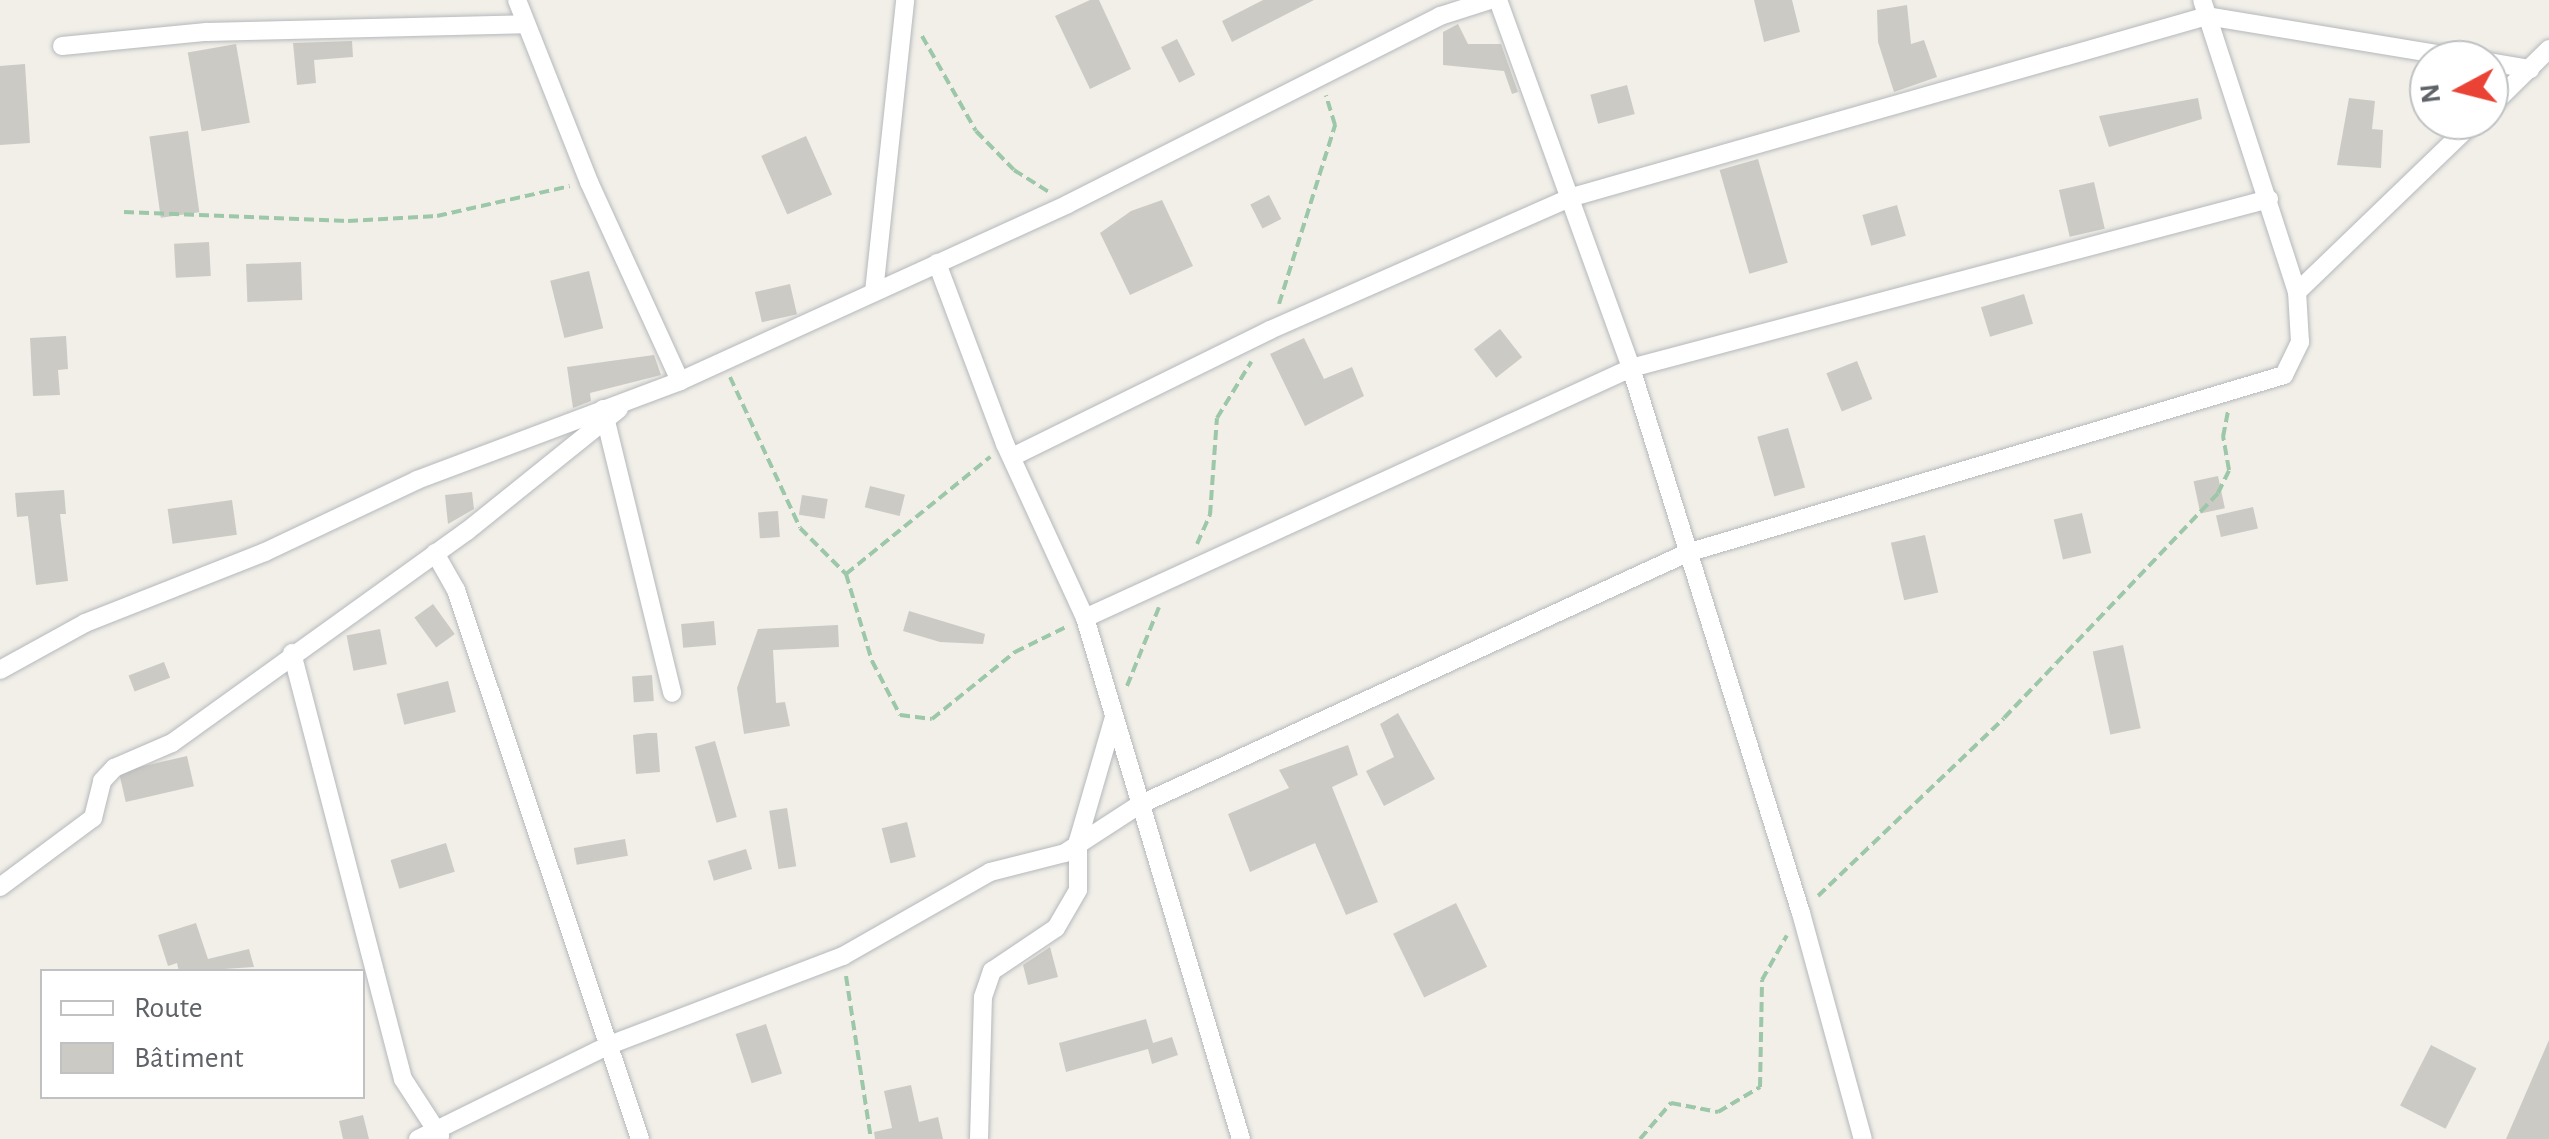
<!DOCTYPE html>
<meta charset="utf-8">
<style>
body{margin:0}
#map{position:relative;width:2549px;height:1139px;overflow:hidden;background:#f1efe8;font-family:"Alegreya Sans",sans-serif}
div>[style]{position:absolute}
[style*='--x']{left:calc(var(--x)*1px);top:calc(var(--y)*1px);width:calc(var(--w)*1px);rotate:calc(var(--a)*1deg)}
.building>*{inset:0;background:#cccac5;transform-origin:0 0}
.path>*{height:4px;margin-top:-2px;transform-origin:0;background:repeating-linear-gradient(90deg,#9cc7a9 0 10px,transparent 0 15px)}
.roads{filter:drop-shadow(0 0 2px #b5b8bc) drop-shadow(0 0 2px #b5b8bc)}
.street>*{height:18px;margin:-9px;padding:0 9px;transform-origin:9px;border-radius:9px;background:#fff}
span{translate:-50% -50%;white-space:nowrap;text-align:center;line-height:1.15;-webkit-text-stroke:9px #fff;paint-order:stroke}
.legend{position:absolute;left:40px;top:969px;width:325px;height:130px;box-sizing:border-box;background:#fff;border:2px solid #bfc1c3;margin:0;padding:12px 18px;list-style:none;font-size:30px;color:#5f6368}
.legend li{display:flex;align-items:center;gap:20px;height:50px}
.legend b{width:50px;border:2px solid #bfc1c3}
.north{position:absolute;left:2409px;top:40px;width:100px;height:100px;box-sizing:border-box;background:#fff;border:2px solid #bfc1c3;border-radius:50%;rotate:263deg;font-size:28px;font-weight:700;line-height:40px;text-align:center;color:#5f6368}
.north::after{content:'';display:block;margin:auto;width:35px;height:45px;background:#ea4335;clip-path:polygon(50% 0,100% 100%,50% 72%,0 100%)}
</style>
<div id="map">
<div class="building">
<div style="clip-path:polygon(1090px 0,1099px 0,1131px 69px,1090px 89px,1055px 16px)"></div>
<div style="clip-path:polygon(1263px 0,1314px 0,1232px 42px,1222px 21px)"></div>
<div style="clip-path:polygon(1754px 0,1792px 0,1800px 32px,1764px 42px)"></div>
<div style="clip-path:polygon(1907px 5px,1911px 44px,1924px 40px,1937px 77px,1894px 92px,1878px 42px,1877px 10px)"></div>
<div style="clip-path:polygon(1458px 24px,1468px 44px,1501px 44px,1518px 92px,1512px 94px,1504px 71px,1443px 65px,1443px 32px)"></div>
<div style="left:1177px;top:39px;width:40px;height:18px;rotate:63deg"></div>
<div style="clip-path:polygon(352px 41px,353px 57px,314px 60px,316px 83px,297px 85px,293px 43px)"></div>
<div style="left:236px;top:44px;width:80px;height:49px;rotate:80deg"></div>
<div style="clip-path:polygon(25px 64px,30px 143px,0 145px,0 66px)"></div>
<div style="left:1627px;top:85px;width:30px;height:38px;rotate:75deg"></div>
<div style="clip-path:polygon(2198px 98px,2202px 119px,2109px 147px,2099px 116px)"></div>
<div style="clip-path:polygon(2349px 98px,2375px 101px,2372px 129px,2383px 130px,2381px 168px,2337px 165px)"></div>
<div style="left:188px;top:131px;width:82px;height:39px;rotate:82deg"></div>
<div style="left:806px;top:136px;width:64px;height:49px;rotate:66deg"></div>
<div style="left:1758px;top:159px;width:108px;height:40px;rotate:74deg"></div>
<div style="left:2094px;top:182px;width:48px;height:36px;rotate:77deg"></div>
<div style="left:1269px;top:195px;width:27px;height:21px;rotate:63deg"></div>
<div style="clip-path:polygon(1162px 200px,1193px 266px,1130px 295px,1100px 233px,1131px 211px)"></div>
<div style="left:1897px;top:205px;width:32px;height:36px;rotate:74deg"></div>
<div style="left:209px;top:242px;width:34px;height:35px;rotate:87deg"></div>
<div style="left:301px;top:262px;width:38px;height:55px;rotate:88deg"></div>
<div style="left:589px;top:271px;width:59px;height:40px;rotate:76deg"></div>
<div style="left:790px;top:284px;width:31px;height:36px;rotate:77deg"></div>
<div style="left:2024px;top:294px;width:31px;height:45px;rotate:73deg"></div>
<div style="left:1500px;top:329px;width:36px;height:33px;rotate:52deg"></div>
<div style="clip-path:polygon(66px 336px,68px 369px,58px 370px,60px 395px,33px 396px,30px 338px)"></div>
<div style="clip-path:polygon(1304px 338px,1324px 379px,1352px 367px,1364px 396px,1305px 426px,1270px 354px)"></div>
<div style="clip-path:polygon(654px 355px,661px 375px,590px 393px,591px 401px,573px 408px,567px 367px)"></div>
<div style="left:1857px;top:361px;width:41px;height:33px;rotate:68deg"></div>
<div style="left:1788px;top:428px;width:62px;height:32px;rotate:74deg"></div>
<div style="left:2218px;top:476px;width:33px;height:25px;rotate:78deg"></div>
<div style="left:870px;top:486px;width:36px;height:22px;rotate:14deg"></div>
<div style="clip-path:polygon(64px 490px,66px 514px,60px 514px,68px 581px,36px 585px,28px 516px,17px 517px,15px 493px)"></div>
<div style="clip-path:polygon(472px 492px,474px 509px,448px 524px,445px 495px)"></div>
<div style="left:802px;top:495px;width:26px;height:20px;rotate:9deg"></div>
<div style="left:232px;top:500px;width:35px;height:65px;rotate:82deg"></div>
<div style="left:2253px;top:507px;width:22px;height:38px;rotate:77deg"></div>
<div style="left:778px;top:511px;width:26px;height:20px;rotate:86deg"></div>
<div style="left:2082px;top:513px;width:41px;height:29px;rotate:77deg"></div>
<div style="left:1925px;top:535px;width:59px;height:35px;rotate:77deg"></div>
<div style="left:433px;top:604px;width:37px;height:23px;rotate:54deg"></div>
<div style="clip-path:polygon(909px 611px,985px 634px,983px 644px,940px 642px,903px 631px)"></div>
<div style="left:714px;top:621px;width:24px;height:33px;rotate:85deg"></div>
<div style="clip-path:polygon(838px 625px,839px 647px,773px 650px,776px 703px,785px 702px,790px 726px,744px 734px,737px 688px,758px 629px)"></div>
<div style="left:380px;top:629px;width:36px;height:34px;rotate:79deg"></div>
<div style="left:2123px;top:645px;width:85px;height:31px;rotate:78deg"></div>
<div style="left:164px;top:662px;width:17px;height:38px;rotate:69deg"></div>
<div style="left:652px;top:675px;width:26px;height:20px;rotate:86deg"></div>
<div style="left:448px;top:681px;width:32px;height:53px;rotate:76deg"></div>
<div style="clip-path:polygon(1398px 713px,1435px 779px,1384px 806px,1366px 771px,1394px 757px,1380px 724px)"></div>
<div style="clip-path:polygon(648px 733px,657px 733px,660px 772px,636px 774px,633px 735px)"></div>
<div style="left:715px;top:741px;width:79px;height:21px;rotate:74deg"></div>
<div style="clip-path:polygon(1348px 745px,1358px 775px,1332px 787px,1378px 902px,1346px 915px,1315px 843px,1250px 872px,1228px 814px,1289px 788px,1279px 770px)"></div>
<div style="left:187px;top:756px;width:31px;height:70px;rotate:77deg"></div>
<div style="left:787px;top:808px;width:59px;height:18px;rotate:81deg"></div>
<div style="left:907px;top:822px;width:36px;height:26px;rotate:76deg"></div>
<div style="left:625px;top:839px;width:17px;height:52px;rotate:80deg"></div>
<div style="left:446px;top:843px;width:30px;height:58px;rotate:73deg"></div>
<div style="left:746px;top:849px;width:21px;height:40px;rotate:73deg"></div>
<div style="left:1456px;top:903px;width:71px;height:70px;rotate:64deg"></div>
<div style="clip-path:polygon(196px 923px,208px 959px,249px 949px,254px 967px,179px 972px,177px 963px,168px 966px,158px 935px)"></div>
<div style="clip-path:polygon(1050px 947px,1058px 977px,1028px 985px,1023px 965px)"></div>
<div style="clip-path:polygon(1146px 1019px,1153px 1043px,1172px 1037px,1178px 1055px,1152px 1064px,1148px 1049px,1066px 1072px,1059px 1043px)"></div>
<div style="left:766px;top:1024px;width:52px;height:32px;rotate:72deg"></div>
<div style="clip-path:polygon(2549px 1040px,2549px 1139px,2506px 1139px)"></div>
<div style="left:2431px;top:1045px;width:51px;height:68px;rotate:27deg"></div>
<div style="clip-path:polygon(911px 1085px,919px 1122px,938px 1117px,943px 1139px,875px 1139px,874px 1132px,892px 1128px,884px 1091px)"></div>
<div style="clip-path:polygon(363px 1115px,369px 1139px,343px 1139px,339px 1121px)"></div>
</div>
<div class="path">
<div style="--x:922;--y:36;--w:109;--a:60.4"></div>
<div style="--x:976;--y:131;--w:54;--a:45.7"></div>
<div style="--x:1014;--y:170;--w:41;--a:32.2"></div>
<div style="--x:124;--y:212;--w:224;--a:2.3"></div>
<div style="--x:348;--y:221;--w:89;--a:-3.2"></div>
<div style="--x:437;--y:216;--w:136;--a:-12.7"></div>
<div style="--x:1279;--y:304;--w:188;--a:-72.6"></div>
<div style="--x:1335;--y:125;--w:31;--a:-107"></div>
<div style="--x:730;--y:377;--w:166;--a:65.1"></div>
<div style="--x:800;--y:528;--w:65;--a:45"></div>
<div style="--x:846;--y:574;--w:91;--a:73.4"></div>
<div style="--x:872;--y:661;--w:61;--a:62.6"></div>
<div style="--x:900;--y:715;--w:32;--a:7"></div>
<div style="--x:932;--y:719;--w:107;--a:-38.9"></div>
<div style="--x:1015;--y:652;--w:59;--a:-26.1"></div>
<div style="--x:1197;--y:544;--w:32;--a:-66"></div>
<div style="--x:1210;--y:515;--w:97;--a:-85.9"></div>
<div style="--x:1217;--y:418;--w:66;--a:-58.7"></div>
<div style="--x:846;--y:574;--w:186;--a:-39.1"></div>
<div style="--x:1127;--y:686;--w:85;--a:-67.9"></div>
<div style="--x:1818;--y:896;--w:257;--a:-43.7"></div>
<div style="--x:2004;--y:718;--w:311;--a:-46.4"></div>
<div style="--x:2218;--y:493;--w:25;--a:-64"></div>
<div style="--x:2229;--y:470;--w:34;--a:-100"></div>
<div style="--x:2223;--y:437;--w:26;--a:-79"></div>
<div style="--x:846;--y:976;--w:165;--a:81.3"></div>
<div style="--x:1640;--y:1139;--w:48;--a:-49.3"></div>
<div style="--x:1671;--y:1103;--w:48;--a:10.8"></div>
<div style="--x:1718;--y:1112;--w:49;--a:-30.8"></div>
<div style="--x:1760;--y:1087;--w:107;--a:-88.9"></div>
<div style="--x:1762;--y:980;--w:51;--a:-60.9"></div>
</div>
<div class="roads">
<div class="street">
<div style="--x:517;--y:0;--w:196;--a:68.4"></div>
<div style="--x:589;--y:182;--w:219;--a:65.4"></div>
<div style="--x:1498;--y:0;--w:391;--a:70.1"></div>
<div style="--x:1631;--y:368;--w:571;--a:72.68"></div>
<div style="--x:1801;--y:913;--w:234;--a:74.7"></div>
<div style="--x:62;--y:46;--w:145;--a:-5.6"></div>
<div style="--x:206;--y:32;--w:319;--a:-1.4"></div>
<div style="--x:2489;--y:62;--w:42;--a:9.7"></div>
<div style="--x:2489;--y:108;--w:84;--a:-44.5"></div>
<div style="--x:937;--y:263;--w:193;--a:69.4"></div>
<div style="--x:1005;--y:444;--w:192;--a:65.3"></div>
<div style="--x:1085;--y:618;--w:544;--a:73.33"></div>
<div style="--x:874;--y:292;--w:294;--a:-83.9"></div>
<div style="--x:2297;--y:292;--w:248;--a:-43.9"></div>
<div style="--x:603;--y:409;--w:292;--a:76.3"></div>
<div style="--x:1012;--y:457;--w:288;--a:-26.2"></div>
<div style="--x:1270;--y:330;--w:327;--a:-23.8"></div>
<div style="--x:1569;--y:198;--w:663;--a:-15.92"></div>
<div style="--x:2207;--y:16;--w:271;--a:9.4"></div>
<div style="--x:435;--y:553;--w:43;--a:60.4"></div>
<div style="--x:456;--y:590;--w:579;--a:71.47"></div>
<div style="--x:1085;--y:618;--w:601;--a:-24.6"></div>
<div style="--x:1631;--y:368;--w:660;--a:-14.84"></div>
<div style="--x:292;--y:653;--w:440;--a:75.4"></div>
<div style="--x:403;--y:1079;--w:68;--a:57"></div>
<div style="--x:0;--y:670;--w:97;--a:-28.9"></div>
<div style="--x:85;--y:623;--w:193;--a:-21.5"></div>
<div style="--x:265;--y:552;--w:168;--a:-25.3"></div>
<div style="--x:417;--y:480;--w:281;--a:-20.6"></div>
<div style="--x:680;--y:381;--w:426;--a:-24.5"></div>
<div style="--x:1068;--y:204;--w:417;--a:-26.8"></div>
<div style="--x:1440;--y:16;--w:52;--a:-17.7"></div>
<div style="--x:0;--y:887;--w:116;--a:-36.6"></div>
<div style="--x:93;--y:818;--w:38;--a:-76"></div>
<div style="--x:102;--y:781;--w:18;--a:-47"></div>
<div style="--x:114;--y:768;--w:63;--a:-23.3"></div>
<div style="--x:172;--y:743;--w:363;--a:-35.7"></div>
<div style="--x:467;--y:531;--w:195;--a:-38.8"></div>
<div style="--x:418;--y:1139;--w:211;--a:-26.2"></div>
<div style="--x:607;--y:1046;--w:253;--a:-20.9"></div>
<div style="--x:843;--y:956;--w:169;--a:-29.7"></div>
<div style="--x:990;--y:872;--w:77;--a:-14.2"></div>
<div style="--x:1065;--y:853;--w:88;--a:-33"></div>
<div style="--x:1139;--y:805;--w:603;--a:-24.7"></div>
<div style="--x:1687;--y:553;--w:623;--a:-16.6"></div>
<div style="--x:2284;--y:375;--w:37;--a:-64"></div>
<div style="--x:2300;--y:342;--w:50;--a:-93.4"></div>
<div style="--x:2297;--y:292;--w:307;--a:-108"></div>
<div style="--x:979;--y:1139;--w:142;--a:-88.4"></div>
<div style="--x:983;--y:997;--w:28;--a:-71"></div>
<div style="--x:992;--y:971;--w:77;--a:-33.9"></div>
<div style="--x:1056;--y:928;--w:44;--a:-59.9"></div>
<div style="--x:1078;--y:890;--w:49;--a:-90"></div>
<div style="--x:1078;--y:841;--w:129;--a:-73.8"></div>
</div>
</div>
<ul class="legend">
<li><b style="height:12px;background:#fff"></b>Route</li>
<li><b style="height:28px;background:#cccac5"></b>Bâtiment</li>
</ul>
<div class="north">N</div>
</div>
